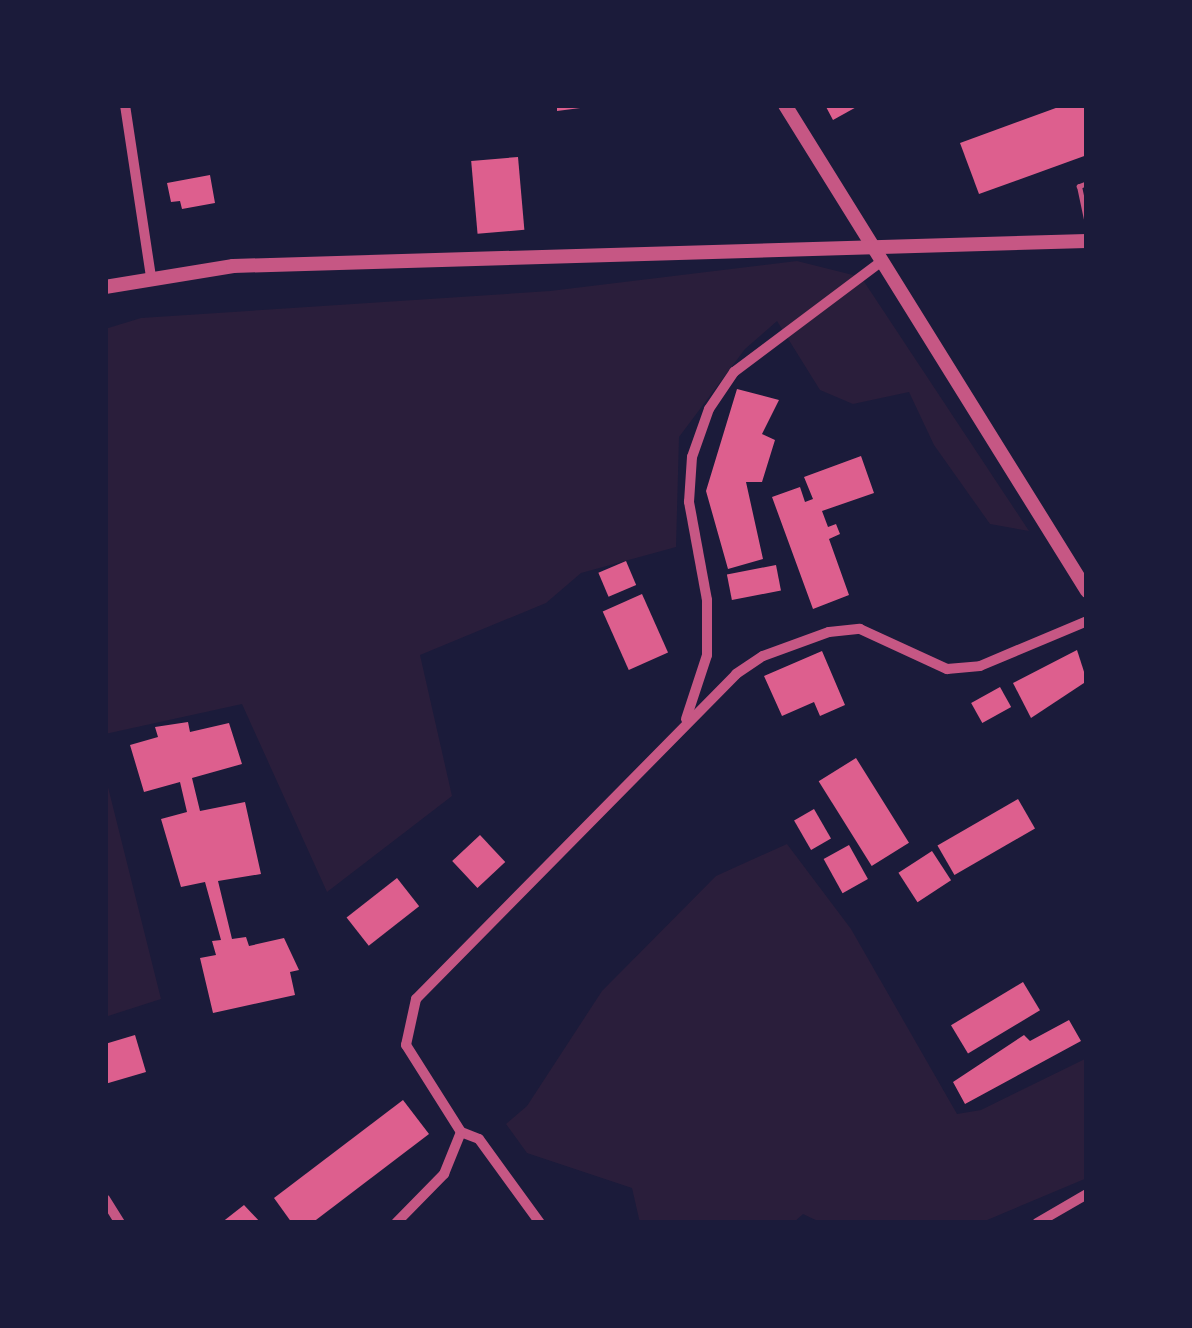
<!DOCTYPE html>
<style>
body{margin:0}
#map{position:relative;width:1192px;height:1328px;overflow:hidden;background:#1b1b3a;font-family:Helvetica,sans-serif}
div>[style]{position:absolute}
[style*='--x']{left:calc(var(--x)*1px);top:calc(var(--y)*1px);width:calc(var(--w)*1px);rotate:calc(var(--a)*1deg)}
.green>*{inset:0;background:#2a1e3b}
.building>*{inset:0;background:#dd5f8e;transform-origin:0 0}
.service>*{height:5px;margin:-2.5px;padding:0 2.5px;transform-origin:2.5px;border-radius:2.5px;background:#c65784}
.minor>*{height:10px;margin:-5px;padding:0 5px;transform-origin:5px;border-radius:5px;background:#c65784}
.tertiary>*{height:14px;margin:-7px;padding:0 7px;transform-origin:7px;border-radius:7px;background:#c65784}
span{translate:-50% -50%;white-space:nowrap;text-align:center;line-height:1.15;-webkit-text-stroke:8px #1b1b3a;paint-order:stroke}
.frame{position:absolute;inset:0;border:108px solid #1b1b3a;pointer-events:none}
</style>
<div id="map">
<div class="green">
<div style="clip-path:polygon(797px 261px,861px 277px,1029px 531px,990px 524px,934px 445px,909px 392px,853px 404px,820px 390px,777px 321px,745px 349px,679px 437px,676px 547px,581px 573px,546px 603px,420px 655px,452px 796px,327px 892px,242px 704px,105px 734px,105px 329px,141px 318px,550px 291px)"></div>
<div style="clip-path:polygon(105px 775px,161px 999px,105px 1017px)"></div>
<div style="clip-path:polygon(787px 844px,851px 929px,957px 1114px,981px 1110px,1087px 1058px,1087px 1178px,980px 1223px,822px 1223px,803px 1214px,793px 1223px,640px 1223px,632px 1188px,527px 1153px,506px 1124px,527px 1106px,602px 991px,716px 876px)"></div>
</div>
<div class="building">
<div style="clip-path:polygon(557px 105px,587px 105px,588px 107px,557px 111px)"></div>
<div style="clip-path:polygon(825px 105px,860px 105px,833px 120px)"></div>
<div style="clip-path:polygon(1064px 105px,1087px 105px,1087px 155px,979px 194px,960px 143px)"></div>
<div style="left:518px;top:157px;width:73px;height:47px;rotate:85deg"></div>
<div style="clip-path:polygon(210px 175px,215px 203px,182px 209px,180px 201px,171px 202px,167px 183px)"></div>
<div style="clip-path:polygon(737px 389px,779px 400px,762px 434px,775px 440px,762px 482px,746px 482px,763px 559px,728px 569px,706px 491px)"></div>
<div style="clip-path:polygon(861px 456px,874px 493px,822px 511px,828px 527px,836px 524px,840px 534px,829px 539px,849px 595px,813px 609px,772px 497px,800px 487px,805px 502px,813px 499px,804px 477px)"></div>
<div style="left:626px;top:561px;width:26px;height:30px;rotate:67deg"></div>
<div style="left:776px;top:565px;width:26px;height:50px;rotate:79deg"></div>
<div style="left:642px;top:594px;width:64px;height:43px;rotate:66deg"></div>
<div style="clip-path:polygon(1077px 650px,1087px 681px,1031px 718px,1013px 683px)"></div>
<div style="clip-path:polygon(822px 651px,845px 705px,820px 716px,814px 702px,782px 716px,764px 676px)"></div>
<div style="left:1000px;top:687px;width:23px;height:33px;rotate:61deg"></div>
<div style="clip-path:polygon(188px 722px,190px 732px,229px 723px,242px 764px,192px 778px,200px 811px,245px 802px,261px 874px,218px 881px,232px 939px,246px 937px,249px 946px,284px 938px,299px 970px,290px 972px,295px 995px,213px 1013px,200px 958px,216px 955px,212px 941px,221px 940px,205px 882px,181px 887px,161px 819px,187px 812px,180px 782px,144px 792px,130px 745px,158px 737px,155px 727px)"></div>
<div style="left:856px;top:758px;width:100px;height:44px;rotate:58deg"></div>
<div style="left:1018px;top:799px;width:34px;height:93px;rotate:60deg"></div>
<div style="left:814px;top:809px;width:34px;height:23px;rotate:60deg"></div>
<div style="left:480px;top:835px;width:37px;height:38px;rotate:47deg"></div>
<div style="left:849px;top:845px;width:39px;height:29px;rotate:61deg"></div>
<div style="left:932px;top:851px;width:35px;height:40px;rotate:57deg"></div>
<div style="left:397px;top:878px;width:36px;height:64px;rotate:52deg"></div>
<div style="left:1023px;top:982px;width:33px;height:84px;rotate:59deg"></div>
<div style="clip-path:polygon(1069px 1020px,1081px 1041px,965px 1104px,953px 1082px,1024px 1035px,1030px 1041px)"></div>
<div style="clip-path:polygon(135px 1035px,146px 1072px,105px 1084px,105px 1044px)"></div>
<div style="clip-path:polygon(403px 1100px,429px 1134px,312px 1223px,292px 1223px,274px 1198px)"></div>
<div style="clip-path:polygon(244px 1205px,261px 1223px,221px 1223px)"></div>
</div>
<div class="service">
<div style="--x:1087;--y:183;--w:9;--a:159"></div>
<div style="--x:1079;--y:186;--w:40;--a:78"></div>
</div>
<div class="minor">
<div style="--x:125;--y:105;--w:173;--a:81.4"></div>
<div style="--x:686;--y:719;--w:67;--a:-71.8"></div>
<div style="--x:707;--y:655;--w:55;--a:-90"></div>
<div style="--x:707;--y:600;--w:100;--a:-100.4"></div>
<div style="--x:689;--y:502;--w:45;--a:-86.2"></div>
<div style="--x:692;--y:457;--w:51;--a:-70.5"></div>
<div style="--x:709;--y:409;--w:45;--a:-56"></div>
<div style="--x:734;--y:372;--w:185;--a:-36.9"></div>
<div style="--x:461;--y:1132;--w:19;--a:21"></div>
<div style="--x:479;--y:1139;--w:104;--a:54"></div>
<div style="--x:105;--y:1199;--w:28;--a:58"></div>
<div style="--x:396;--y:1223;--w:69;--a:-45.6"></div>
<div style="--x:444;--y:1174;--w:45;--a:-68"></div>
<div style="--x:461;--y:1132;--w:103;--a:-122.3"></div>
<div style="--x:406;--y:1045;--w:47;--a:-77.7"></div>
<div style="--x:416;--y:999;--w:456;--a:-45.4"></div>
<div style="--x:736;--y:674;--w:32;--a:-34"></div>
<div style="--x:763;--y:656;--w:70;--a:-20"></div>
<div style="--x:829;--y:632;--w:31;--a:-6"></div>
<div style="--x:860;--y:629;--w:96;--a:24.7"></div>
<div style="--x:947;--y:669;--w:33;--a:-5"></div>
<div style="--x:980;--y:666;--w:116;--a:-22.8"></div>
<div style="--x:1037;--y:1223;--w:58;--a:-30.1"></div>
</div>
<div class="tertiary">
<div style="--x:785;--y:105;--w:572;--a:58.14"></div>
<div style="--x:105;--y:287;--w:130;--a:-9.3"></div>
<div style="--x:233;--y:266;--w:854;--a:-1.68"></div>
</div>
<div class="frame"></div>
</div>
